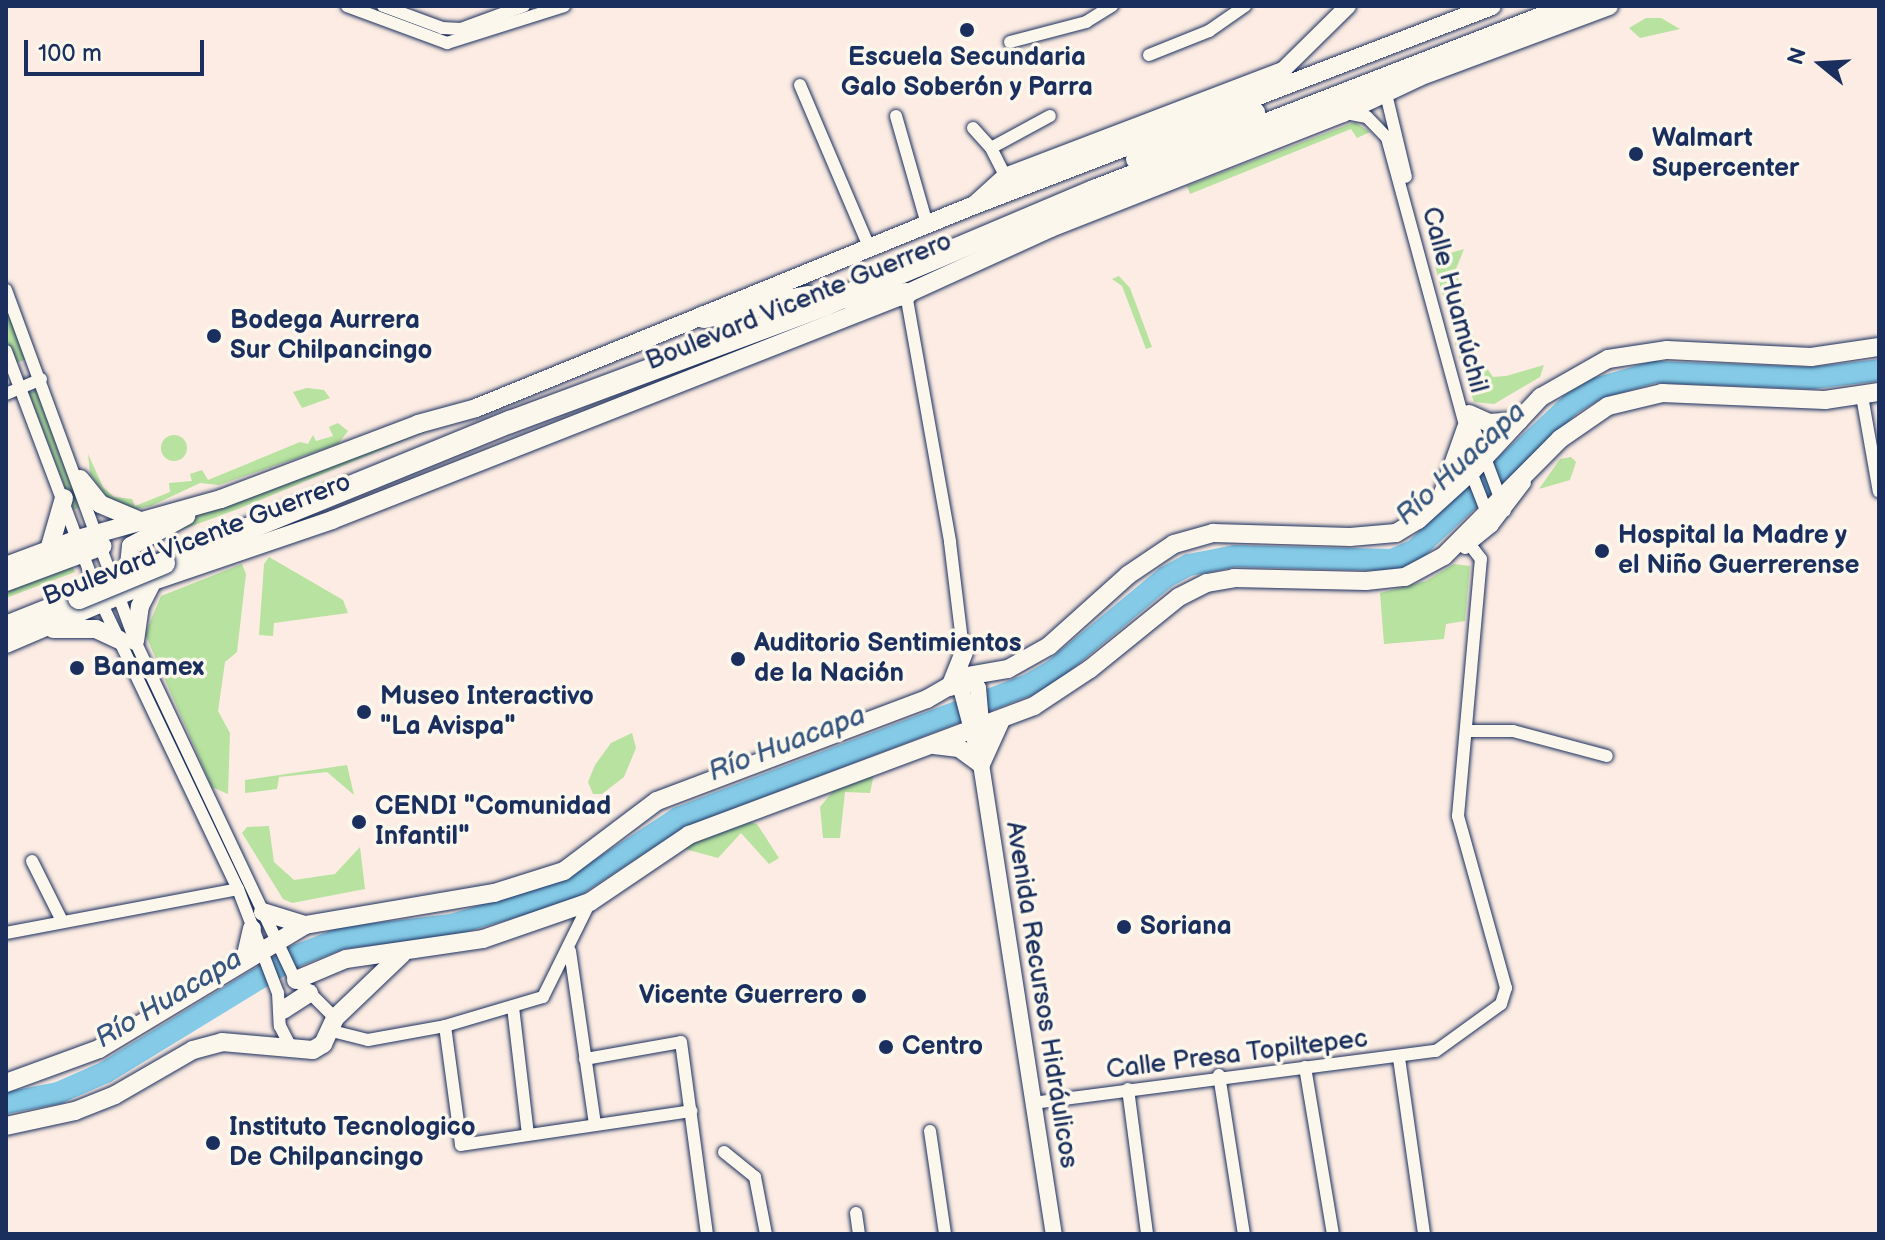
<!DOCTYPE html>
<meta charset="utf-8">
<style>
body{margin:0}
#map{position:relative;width:1885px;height:1240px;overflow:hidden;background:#fcece3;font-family:"Balsamiq Sans",sans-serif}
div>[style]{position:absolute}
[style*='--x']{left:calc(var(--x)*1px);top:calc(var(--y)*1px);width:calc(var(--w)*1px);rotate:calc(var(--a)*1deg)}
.green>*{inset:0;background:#b8e29f;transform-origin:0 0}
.round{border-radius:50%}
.river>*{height:22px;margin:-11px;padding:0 11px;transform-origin:11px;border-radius:11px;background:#85cbe7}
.roads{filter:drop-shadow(0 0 2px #1b2f5e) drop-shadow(0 0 2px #1b2f5e)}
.minor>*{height:12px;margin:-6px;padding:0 6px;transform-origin:6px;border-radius:6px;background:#fbf7ec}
.tertiary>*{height:16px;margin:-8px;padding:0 8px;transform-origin:8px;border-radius:8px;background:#fbf7ec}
.secondary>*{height:18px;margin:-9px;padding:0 9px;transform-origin:9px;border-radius:9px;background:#fbf7ec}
.trunk>*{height:22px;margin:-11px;padding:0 11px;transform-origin:11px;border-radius:11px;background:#fbf7ec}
.bridges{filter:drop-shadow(0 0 2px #1b2f5e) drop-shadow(0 0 2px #1b2f5e)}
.trunk-bridge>*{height:22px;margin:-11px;padding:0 11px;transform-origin:11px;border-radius:11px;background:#fbf7ec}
.dots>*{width:22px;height:22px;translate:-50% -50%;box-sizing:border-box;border:4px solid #fbf7ec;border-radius:50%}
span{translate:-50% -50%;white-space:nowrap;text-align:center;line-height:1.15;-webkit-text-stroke:7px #fbf7ec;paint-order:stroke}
.poi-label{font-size:26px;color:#1b2f5e;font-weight:700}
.left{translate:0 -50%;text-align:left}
.right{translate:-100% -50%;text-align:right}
.street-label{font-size:26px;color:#1b2f5e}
.water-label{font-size:28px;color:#365680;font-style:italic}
.frame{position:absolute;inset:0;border:8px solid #1b2f5e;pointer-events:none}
.north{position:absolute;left:1781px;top:24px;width:80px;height:80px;-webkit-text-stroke:6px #fbf7ec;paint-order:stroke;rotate:288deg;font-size:22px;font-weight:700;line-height:32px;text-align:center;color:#1b2f5e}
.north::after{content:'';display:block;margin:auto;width:28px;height:36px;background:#1b2f5e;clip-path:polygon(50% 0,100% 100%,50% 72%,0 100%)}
.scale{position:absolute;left:24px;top:40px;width:180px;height:36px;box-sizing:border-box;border:4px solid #1b2f5e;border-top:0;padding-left:10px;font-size:24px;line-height:28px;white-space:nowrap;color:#1b2f5e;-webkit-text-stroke:6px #fbf7ec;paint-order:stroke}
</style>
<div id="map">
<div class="green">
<div style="clip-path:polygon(1646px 18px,1661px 18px,1680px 29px,1640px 38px,1629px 28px)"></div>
<div style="clip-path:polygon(1355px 122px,1370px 132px,1357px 138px,1351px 129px,1190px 194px,1187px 186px)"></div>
<div style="clip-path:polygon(1464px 249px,1456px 269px,1459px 281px,1449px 284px,1454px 306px,1464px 303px,1465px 308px,1456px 313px,1445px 303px,1433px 258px)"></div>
<div style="clip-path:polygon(1119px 276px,1130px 288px,1152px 347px,1146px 349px,1122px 286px,1112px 279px)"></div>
<div style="clip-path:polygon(6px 305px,27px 359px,16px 363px,6px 337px)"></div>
<div style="clip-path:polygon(1471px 329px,1474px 337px,1462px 341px,1470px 370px,1484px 364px,1493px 377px,1506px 376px,1544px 365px,1540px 377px,1494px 404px,1474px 402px,1455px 344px,1459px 332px)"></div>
<div style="clip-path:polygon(307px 388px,324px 390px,330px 398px,302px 408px,293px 392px)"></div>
<div style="left:39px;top:389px;width:125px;height:11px;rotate:69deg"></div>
<div style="clip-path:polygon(338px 423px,348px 431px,338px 444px,219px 485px,200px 483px,151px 506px,137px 509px,112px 503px,90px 474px,88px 454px,103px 487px,114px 497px,132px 499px,135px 506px,170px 492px,169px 483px,192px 481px,190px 474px,202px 470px,208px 480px,300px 442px,308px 444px,313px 435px,316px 441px,333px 436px,329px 427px)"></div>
<div style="clip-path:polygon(439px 426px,238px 509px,173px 533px,201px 514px)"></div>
<div class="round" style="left:161px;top:435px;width:26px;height:26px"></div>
<div style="clip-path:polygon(1571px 457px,1576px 462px,1570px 480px,1539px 489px,1560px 459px)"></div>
<div style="clip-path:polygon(269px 557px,343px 600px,348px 613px,274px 623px,273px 636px,259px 635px,264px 564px)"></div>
<div style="clip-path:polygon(242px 564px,246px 574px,237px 652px,225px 662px,218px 711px,230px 733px,228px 794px,212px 787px,145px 634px,161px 596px)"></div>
<div style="clip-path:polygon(1454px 564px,1470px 566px,1465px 621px,1446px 624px,1444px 639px,1384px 644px,1380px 593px,1426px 581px)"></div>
<div style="clip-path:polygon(72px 566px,75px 572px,6px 598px,6px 592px)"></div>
<div style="clip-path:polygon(632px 733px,636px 748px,624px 777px,602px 794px,593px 794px,588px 782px,595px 765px,611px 743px)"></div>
<div style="clip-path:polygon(347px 765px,354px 795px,327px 772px,279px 777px,277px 789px,245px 793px,245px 780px)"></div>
<div style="clip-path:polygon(874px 773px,870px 793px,845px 792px,840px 838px,823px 838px,820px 807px,837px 786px)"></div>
<div style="clip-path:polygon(749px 822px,757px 824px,779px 858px,769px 864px,741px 833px,718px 858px,685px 849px,686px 843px)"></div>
<div style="clip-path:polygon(269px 826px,274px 862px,294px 880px,335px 874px,360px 847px,365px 889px,292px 903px,283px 899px,242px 833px,247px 827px)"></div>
</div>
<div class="river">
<div style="--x:6;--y:1103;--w:53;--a:-10.9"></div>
<div style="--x:58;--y:1093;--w:52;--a:-23.6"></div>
<div style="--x:106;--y:1072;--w:225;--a:-31.4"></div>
<div style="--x:298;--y:955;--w:47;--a:-21.1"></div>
<div style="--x:342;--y:938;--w:110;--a:-6.8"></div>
<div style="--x:451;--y:925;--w:121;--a:-16.3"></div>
<div style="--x:567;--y:891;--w:133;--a:-33.3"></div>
<div style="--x:678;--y:818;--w:374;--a:-20.8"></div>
<div style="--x:1028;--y:685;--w:30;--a:-30"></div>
<div style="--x:1054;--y:670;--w:146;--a:-39.7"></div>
<div style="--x:1166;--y:577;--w:26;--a:-28"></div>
<div style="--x:1189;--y:565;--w:47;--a:-11.1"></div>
<div style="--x:1235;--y:556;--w:157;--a:1.5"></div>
<div style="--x:1392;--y:560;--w:25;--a:-23"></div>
<div style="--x:1415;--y:550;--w:214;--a:-43.1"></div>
<div style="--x:1571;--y:404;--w:31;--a:-31"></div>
<div style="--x:1598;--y:388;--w:58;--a:-15.9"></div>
<div style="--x:1654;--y:372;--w:159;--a:2.2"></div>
<div style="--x:1813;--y:378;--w:66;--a:-6.9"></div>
</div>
<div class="roads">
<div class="minor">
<div style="--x:347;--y:6;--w:107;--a:20.3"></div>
<div style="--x:447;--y:43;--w:123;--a:-17.5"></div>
<div style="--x:383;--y:6;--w:63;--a:20.4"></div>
<div style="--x:442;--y:28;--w:19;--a:3"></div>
<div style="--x:461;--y:29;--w:67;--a:-20.1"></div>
<div style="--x:1010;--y:42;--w:79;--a:-14.7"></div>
<div style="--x:1086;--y:22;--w:31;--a:-32"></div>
<div style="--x:1149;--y:55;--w:65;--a:-21.8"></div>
<div style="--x:1209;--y:31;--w:44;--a:-34.8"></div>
<div style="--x:800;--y:85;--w:176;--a:66.9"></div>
<div style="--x:1386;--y:94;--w:85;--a:76.5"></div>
<div style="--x:1346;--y:113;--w:21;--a:11"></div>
<div style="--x:1367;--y:117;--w:29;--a:46"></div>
<div style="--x:1387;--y:138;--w:301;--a:74.8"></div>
<div style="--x:1466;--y:428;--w:44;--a:83.5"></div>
<div style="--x:1471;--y:472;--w:58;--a:68.7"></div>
<div style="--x:896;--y:116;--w:112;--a:74"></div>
<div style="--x:973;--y:128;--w:27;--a:48"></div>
<div style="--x:991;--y:148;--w:31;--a:63"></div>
<div style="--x:991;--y:148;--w:67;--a:-28.5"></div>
<div style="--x:6;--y:290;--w:374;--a:69.8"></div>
<div style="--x:135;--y:641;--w:370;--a:64.7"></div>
<div style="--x:293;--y:976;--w:59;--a:45"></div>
<div style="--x:906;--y:294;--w:252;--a:79.9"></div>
<div style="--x:950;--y:542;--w:117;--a:83.1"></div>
<div style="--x:6;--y:351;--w:268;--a:69.3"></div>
<div style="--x:101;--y:602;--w:318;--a:64.5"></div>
<div style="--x:238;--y:889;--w:111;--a:69"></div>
<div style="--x:278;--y:993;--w:33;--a:87"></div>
<div style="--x:280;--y:1026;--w:25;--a:63"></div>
<div style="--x:6;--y:394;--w:38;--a:-23"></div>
<div style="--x:1862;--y:396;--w:97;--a:80"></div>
<div style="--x:1470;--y:418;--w:99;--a:69.4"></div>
<div style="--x:1465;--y:548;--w:35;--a:-39"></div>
<div style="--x:1492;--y:526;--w:54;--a:-52.5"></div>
<div style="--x:1468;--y:731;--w:45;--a:0"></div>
<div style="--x:1513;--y:731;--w:97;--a:14.9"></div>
<div style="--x:32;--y:861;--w:65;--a:63.4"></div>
<div style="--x:6;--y:933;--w:236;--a:-10.7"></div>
<div style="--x:570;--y:951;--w:175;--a:81.8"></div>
<div style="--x:513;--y:1007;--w:128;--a:83.3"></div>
<div style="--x:445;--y:1026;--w:120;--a:82.3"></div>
<div style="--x:461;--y:1145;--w:233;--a:-8.4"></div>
<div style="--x:332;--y:1031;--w:37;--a:14"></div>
<div style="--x:368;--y:1040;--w:78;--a:-10.3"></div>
<div style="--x:445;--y:1026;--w:102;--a:-16.5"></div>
<div style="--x:543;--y:997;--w:106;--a:-63.7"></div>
<div style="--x:1399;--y:1058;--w:178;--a:81.9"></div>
<div style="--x:585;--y:1059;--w:97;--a:-10"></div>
<div style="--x:681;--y:1042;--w:194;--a:82.3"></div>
<div style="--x:1305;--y:1067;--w:169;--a:80.5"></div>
<div style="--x:1219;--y:1075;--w:161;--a:81.1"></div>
<div style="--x:1128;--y:1089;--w:146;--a:82.5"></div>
<div style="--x:1033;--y:1103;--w:406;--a:-7.4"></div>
<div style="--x:1436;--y:1051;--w:80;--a:-35.9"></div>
<div style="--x:1501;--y:1004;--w:17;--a:-73"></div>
<div style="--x:1506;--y:988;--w:179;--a:-105.6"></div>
<div style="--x:1458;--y:816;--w:258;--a:-84.9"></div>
<div style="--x:1481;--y:559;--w:18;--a:-128"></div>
<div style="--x:930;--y:1131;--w:104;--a:81.7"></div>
<div style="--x:724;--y:1152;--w:40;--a:39"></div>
<div style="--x:755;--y:1177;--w:58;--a:79.1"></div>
<div style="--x:856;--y:1213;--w:21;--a:82"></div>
</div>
<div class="tertiary">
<div style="--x:972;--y:206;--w:45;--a:-42.3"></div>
<div style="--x:1005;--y:176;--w:298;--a:-20.9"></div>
<div style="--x:1283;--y:70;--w:91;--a:-44.6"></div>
<div style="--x:967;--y:676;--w:17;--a:107"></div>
<div style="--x:962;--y:692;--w:74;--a:75.2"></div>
<div style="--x:981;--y:764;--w:476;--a:81.2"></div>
<div style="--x:967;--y:676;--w:16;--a:47"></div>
<div style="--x:978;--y:688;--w:46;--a:85"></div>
</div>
<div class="secondary">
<div style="--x:1469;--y:414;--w:22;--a:24"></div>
<div style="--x:1489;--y:423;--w:30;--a:-4"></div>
<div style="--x:80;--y:479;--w:32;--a:51"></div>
<div style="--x:100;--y:504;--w:43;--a:23"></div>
<div style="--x:1443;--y:493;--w:69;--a:-70.5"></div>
<div style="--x:49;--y:550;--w:54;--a:-73.9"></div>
<div style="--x:6;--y:566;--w:77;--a:-20.6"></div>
<div style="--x:78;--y:539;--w:148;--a:-15.6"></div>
<div style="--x:221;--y:499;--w:211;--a:-20.8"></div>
<div style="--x:418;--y:424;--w:60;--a:-15.4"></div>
<div style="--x:476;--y:408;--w:536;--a:-22.16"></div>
<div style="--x:972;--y:206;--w:557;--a:-21.04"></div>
<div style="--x:6;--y:582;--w:103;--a:-20.4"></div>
<div style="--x:140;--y:584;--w:22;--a:-120"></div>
<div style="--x:129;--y:565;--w:19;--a:-84"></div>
<div style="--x:131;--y:546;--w:63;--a:-28.6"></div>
<div style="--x:53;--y:629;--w:43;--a:0"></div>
<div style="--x:96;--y:629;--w:26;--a:25"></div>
<div style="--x:135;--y:641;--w:35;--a:-82"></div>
<div style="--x:140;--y:606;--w:28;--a:-63"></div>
<div style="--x:6;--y:644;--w:160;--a:-23.2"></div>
<div style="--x:153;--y:581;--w:189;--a:-18.8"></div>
<div style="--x:332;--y:520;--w:617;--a:-21.49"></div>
<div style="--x:906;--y:294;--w:159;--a:-24.5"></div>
<div style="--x:1051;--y:228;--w:314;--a:-21.5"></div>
<div style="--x:1343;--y:113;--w:84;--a:-25.3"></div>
<div style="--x:1419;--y:77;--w:203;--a:-20.5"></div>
<div style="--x:950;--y:687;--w:37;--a:-68"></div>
<div style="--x:934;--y:745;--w:25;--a:7"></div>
<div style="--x:959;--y:748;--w:27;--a:36"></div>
<div style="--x:981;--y:764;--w:48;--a:-65.6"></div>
<div style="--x:263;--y:912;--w:44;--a:17.2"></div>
<div style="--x:245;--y:959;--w:31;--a:-77"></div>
<div style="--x:296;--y:980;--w:54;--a:-22.8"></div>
<div style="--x:346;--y:959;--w:138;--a:-8.3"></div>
<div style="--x:483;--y:939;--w:113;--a:-19.1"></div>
<div style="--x:590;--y:902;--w:120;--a:-34.1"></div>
<div style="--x:689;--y:835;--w:368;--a:-20.5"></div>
<div style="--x:1034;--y:706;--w:67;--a:-33.5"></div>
<div style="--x:1090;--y:669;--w:114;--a:-39"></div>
<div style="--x:1179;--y:597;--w:31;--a:-27"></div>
<div style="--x:1207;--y:583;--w:27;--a:-10"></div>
<div style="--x:1234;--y:578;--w:132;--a:1.3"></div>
<div style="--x:1366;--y:581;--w:39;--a:-6"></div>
<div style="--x:1405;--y:577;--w:44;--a:-28.3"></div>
<div style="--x:1444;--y:556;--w:165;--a:-45.2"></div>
<div style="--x:1560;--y:439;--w:58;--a:-34.5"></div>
<div style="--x:1608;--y:406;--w:56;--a:-13.5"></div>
<div style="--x:1662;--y:393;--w:163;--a:2.5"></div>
<div style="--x:1825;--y:400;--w:55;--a:-8.4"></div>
<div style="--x:283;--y:1010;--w:31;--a:-33"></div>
<div style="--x:6;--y:1083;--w:99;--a:-20.1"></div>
<div style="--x:99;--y:1049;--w:240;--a:-31"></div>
<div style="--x:305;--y:925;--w:192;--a:-9.6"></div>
<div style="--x:494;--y:893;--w:73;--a:-17.4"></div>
<div style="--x:564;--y:871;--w:116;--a:-37"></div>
<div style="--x:657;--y:801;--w:289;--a:-20.7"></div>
<div style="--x:927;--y:699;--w:46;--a:-29.9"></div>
<div style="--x:967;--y:676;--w:42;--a:-9.7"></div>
<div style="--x:1008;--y:669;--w:47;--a:-29.3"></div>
<div style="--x:1049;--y:646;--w:106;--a:-41.9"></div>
<div style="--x:1128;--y:575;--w:55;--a:-34"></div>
<div style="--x:1174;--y:544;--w:41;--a:-15.8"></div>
<div style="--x:1213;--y:533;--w:137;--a:1.7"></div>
<div style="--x:1350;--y:537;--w:46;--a:-5"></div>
<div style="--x:1396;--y:533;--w:26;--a:-31"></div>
<div style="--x:1418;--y:520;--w:72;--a:-42.2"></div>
<div style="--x:1471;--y:472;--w:103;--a:-47"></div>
<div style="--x:1541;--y:397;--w:77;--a:-29.6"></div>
<div style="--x:1608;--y:359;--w:60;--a:-8.7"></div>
<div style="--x:1667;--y:350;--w:144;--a:2.8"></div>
<div style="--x:1811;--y:357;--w:69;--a:-8.4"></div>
<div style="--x:6;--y:1126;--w:71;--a:-12.3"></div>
<div style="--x:75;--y:1111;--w:43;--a:-21.8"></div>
<div style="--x:115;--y:1095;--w:90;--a:-30"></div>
<div style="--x:193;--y:1050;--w:30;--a:-15"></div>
<div style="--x:222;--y:1042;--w:91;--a:5"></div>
<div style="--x:313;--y:1050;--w:12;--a:-31"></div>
<div style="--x:323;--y:1044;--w:29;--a:-65"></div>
<div style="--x:335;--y:1018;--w:93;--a:-43.7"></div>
</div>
<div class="trunk">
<div style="--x:1137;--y:159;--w:126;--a:-21.5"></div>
<div style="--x:853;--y:301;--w:53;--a:-7.5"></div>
<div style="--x:704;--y:317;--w:106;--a:-10.9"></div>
<div style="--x:164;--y:563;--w:374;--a:-22.2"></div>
<div style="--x:510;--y:422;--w:335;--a:-20.4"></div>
<div style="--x:824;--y:305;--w:293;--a:-22.9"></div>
<div style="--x:1094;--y:191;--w:513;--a:-21.12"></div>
<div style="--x:6;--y:627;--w:79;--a:-21.7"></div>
</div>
</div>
<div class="bridges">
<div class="trunk-bridge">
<div style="--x:79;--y:598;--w:92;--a:-22.4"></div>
</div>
</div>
<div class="dots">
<div style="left:967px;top:30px;background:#1b2f5e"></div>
<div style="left:1636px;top:154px;background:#1b2f5e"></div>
<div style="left:214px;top:336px;background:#1b2f5e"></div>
<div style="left:1602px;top:551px;background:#1b2f5e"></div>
<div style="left:738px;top:659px;background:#1b2f5e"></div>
<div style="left:77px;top:668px;background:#1b2f5e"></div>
<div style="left:364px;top:712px;background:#1b2f5e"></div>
<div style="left:359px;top:822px;background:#1b2f5e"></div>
<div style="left:1124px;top:927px;background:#1b2f5e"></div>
<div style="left:859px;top:996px;background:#1b2f5e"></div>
<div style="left:886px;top:1047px;background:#1b2f5e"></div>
<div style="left:213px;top:1143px;background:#1b2f5e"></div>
</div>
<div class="poi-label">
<span style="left:967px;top:73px">Escuela Secundaria<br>Galo Soberón y Parra</span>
<span class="left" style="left:1652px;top:154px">Walmart<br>Supercenter</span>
<span class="left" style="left:230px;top:336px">Bodega Aurrera<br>Sur Chilpancingo</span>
<span class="left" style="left:1618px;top:551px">Hospital la Madre y<br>el Niño Guerrerense</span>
<span class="left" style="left:754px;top:659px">Auditorio Sentimientos<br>de la Nación</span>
<span class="left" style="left:93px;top:668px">Banamex</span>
<span class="left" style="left:380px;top:712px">Museo Interactivo<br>"La Avispa"</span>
<span class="left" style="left:375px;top:822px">CENDI "Comunidad<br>Infantil"</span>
<span class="left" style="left:1140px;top:927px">Soriana</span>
<span class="right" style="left:843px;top:996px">Vicente Guerrero</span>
<span class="left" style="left:902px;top:1047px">Centro</span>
<span class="left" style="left:229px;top:1143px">Instituto Tecnologico<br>De Chilpancingo</span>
</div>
<div class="street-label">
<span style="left:1454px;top:300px;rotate:75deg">Calle Huamúchil</span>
<span style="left:799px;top:302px;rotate:-22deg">Boulevard Vicente Guerrero</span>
<span style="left:197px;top:540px;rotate:-21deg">Boulevard Vicente Guerrero</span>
<span style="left:1041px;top:995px;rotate:81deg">Avenida Recursos Hidráulicos</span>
<span style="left:1237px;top:1055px;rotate:-7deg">Calle Presa Topiltepec</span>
</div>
<div class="water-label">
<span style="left:1461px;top:464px;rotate:-43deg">Río Huacapa</span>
<span style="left:787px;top:744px;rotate:-21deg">Río Huacapa</span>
<span style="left:169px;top:999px;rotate:-31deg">Río Huacapa</span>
</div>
<div class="frame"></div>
<div class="north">N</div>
<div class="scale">100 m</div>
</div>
